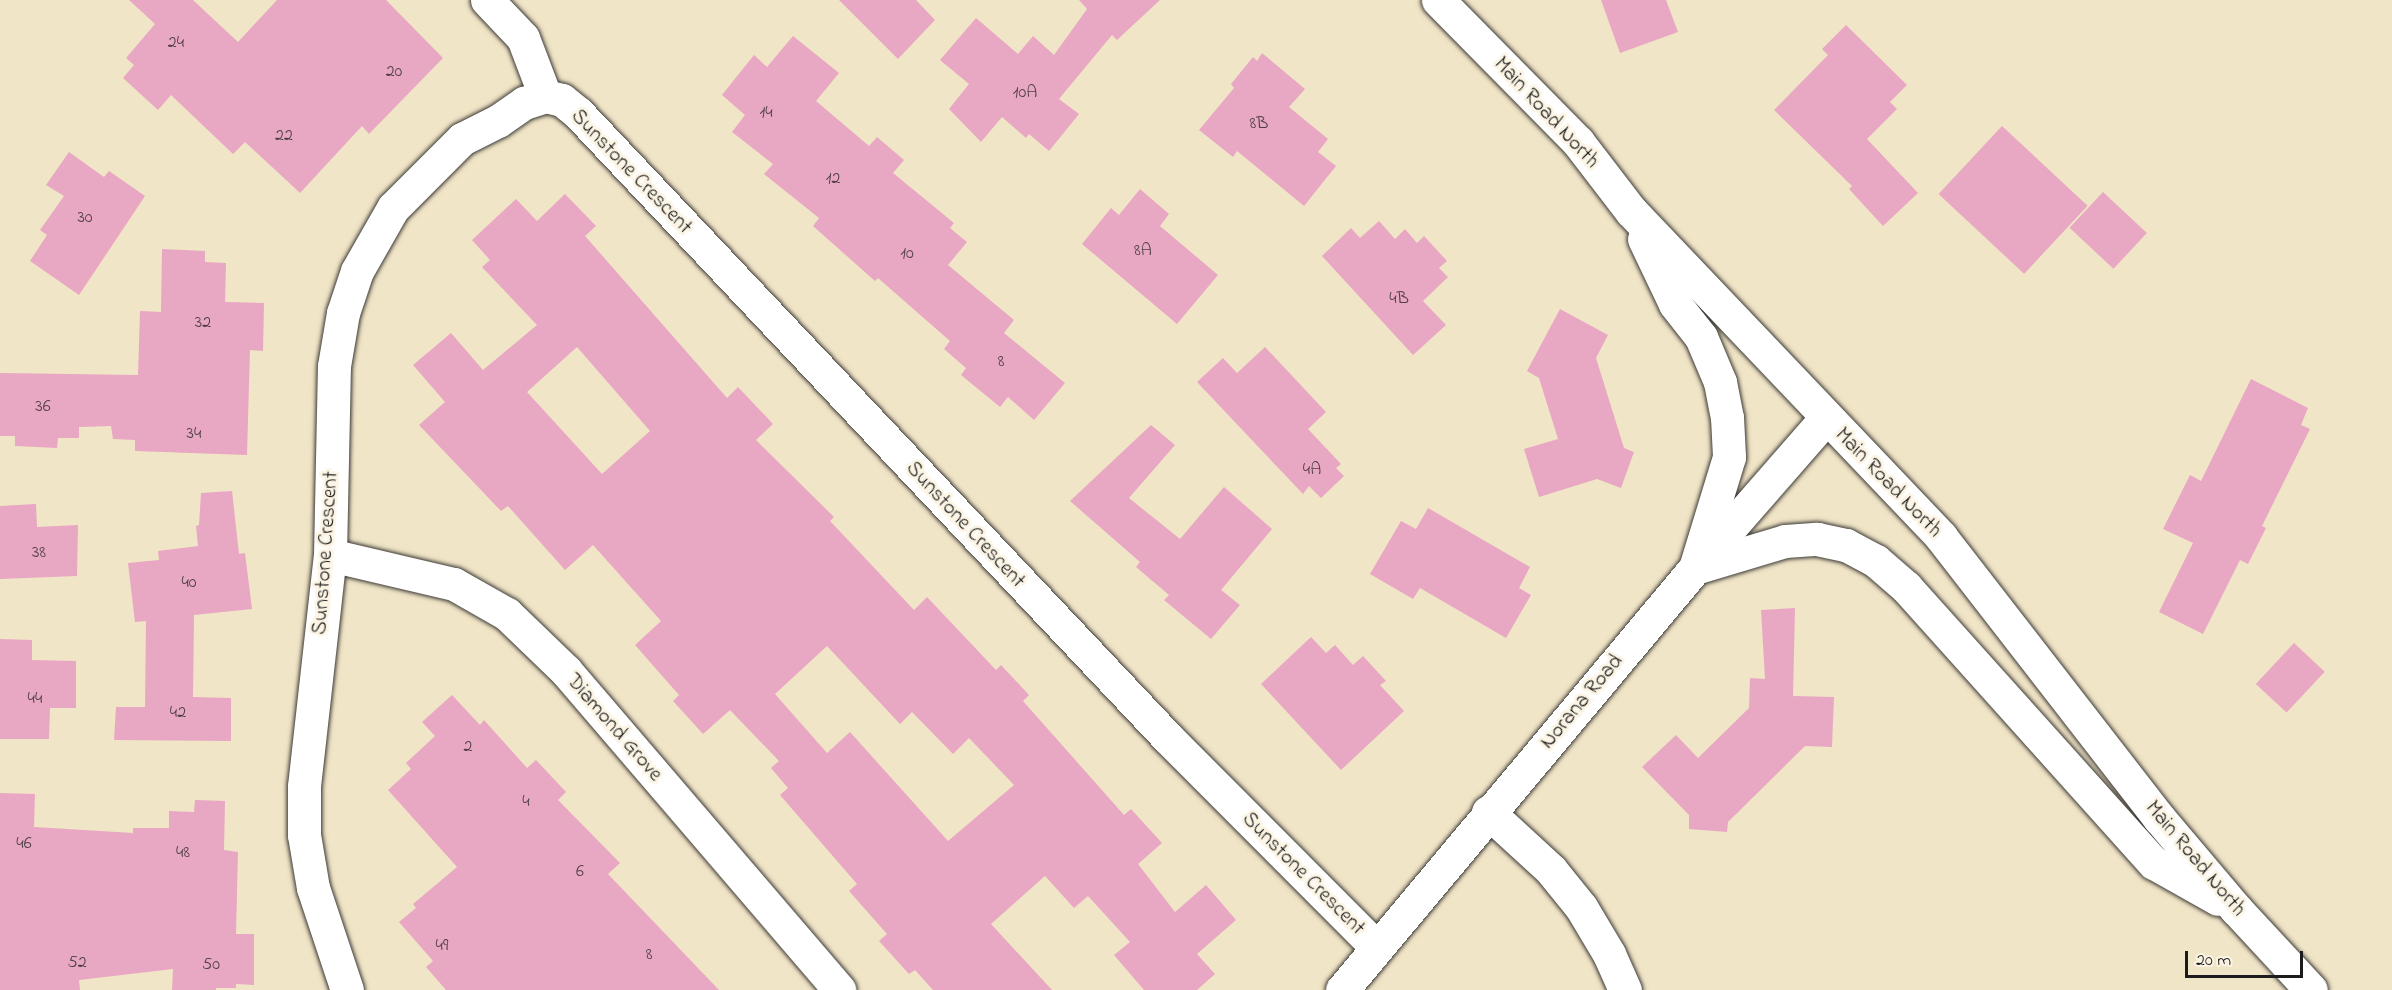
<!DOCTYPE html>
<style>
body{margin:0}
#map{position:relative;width:2392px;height:990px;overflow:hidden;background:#f1e5c7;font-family:"Indie Flower",sans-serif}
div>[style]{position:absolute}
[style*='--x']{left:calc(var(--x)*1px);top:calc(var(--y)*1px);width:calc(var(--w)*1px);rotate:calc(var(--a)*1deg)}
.building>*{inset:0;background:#e8a7c3;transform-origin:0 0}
.roads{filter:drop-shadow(0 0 2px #3c3a36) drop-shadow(0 0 2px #3c3a36)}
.minor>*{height:33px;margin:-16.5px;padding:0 16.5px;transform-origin:16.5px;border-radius:16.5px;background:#fff}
.highway>*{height:33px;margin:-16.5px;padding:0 16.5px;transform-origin:16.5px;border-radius:16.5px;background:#fff}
span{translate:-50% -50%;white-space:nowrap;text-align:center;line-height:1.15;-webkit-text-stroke:6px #fcf5e5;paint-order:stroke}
.number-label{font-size:18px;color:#4f3f46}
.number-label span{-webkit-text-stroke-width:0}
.street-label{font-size:21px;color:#1c1c1c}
.scale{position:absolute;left:2185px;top:951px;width:118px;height:27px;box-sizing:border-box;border:3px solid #1c1c1c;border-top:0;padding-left:8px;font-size:18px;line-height:21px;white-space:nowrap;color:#1c1c1c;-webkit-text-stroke:4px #fcf5e5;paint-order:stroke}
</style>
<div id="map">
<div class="building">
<div style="clip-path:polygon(129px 0,193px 0,238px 42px,277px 0,386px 0,443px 58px,369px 134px,362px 126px,300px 193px,245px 142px,233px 154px,171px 95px,158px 110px,123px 78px,134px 65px,126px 58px,155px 24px)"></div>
<div style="clip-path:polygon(839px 0,916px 0,935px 20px,898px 59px)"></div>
<div style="clip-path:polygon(1079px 0,1160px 0,1117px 40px,1112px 35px,1059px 99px,1079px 114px,1049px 151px,1029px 134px,1026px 138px,1002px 117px,981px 142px,949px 109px,969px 84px,940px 60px,976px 18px,1018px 54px,1033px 36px,1054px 55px,1087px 9px)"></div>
<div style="clip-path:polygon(1601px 0,1666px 0,1678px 32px,1620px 53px)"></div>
<div style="clip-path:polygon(1846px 25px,1907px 85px,1890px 102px,1897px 109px,1867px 139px,1918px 193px,1883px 226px,1849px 189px,1852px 186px,1774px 110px,1828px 55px,1822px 49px)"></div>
<div style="clip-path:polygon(793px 36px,839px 73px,816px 101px,869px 146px,877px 137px,904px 160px,893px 173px,954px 223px,950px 228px,967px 242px,948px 265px,1014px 320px,1004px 333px,1065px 383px,1034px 420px,1008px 397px,1000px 407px,961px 375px,966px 368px,944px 349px,950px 341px,878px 278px,875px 281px,813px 226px,819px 218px,764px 174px,773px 164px,732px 132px,745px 115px,722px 95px,754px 55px,767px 67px)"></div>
<div style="clip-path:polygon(1262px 53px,1305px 89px,1289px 107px,1328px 139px,1318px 152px,1336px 166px,1304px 206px,1237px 151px,1233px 157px,1199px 130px,1234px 88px,1231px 84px,1253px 57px,1257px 61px)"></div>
<div style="left:2002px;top:126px;width:117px;height:93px;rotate:43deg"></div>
<div style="clip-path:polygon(69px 152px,104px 177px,109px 171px,145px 196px,79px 295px,30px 261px,47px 235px,40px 230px,64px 196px,46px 185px)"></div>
<div style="clip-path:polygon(1140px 189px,1169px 214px,1160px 226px,1218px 275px,1177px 324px,1082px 244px,1111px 208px,1119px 215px)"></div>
<div style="left:2103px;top:192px;width:60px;height:49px;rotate:43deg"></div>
<div style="clip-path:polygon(evenodd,565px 194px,596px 226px,585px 236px,727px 398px,738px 387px,773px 424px,756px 440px,834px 517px,830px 521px,914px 610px,927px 597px,996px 670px,1001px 665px,1029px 695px,1023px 701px,1124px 815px,1131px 809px,1162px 843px,1138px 864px,1175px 912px,1206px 885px,1236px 920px,1197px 954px,1215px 974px,1197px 990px,1144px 990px,1114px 955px,1130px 942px,1088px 896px,1074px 908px,1045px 876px,991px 924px,1052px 990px,933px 990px,915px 970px,909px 974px,879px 941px,887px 934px,849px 891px,857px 884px,780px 795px,788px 788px,771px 768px,779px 761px,730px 710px,703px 734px,673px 701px,679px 695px,635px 645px,661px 621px,593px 545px,565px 570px,508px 506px,501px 511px,419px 425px,445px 402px,413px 365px,451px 333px,483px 370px,537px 325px,482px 267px,490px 260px,472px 240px,516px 199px,537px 221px,565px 194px,577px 347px,650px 431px,602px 474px,527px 392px,577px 347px,565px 194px,827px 646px,900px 724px,912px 712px,953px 754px,969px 738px,1014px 785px,948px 841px,850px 732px,827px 753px,775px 694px,827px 646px)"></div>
<div style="clip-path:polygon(1379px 221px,1395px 239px,1405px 229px,1417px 243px,1424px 236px,1447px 261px,1439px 268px,1448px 277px,1423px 301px,1446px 325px,1413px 355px,1322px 256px,1351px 228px,1360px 238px)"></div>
<div style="clip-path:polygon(162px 249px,205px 251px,205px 262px,226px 263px,225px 302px,264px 303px,263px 351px,250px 350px,247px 455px,135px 451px,135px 440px,113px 439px,111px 426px,79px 427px,79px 438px,58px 438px,57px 448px,15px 446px,15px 436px,0 436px,0 373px,138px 375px,140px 311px,161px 312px)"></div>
<div style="clip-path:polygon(1560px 309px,1608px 335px,1596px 358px,1624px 448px,1634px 452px,1621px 488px,1597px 479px,1539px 497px,1524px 449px,1558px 439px,1539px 378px,1527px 371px)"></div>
<div style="clip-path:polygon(1265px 347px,1326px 412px,1308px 429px,1341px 464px,1336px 468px,1344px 476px,1321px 498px,1309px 486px,1303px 494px,1197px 382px,1223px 358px,1237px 373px)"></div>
<div style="clip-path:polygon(2251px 379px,2308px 408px,2301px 425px,2310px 429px,2262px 526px,2266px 528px,2248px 564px,2240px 560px,2203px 634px,2159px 612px,2193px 543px,2163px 529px,2190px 475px,2201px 481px)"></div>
<div style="clip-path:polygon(1151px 425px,1175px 445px,1129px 498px,1180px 539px,1224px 487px,1272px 529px,1221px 590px,1240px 605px,1211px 639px,1164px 600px,1169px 595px,1136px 567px,1140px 562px,1070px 501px)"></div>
<div style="clip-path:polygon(232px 491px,239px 554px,245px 553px,252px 609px,194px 615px,193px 697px,231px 698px,231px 741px,114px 740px,116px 707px,145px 707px,146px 621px,135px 622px,128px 563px,159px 560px,158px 551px,198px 546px,196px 526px,199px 525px,201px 493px)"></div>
<div style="clip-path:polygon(36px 504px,37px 527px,78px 525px,77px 576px,0 579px,0 506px)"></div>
<div style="clip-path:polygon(1428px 508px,1530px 567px,1519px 588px,1531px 595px,1506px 638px,1420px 588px,1413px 599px,1370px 574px,1401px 521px,1416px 529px)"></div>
<div style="clip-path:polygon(1795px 608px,1793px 696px,1834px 697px,1832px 747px,1805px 746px,1728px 822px,1727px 832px,1689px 829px,1689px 815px,1642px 767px,1676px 735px,1698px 758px,1749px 708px,1750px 678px,1765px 679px,1761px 610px)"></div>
<div style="clip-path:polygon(1311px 637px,1326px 653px,1335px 645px,1353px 665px,1363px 656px,1386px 681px,1380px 685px,1404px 711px,1341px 770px,1261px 684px)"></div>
<div style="clip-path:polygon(0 639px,32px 640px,32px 660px,76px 661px,76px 708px,50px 708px,49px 739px,0 739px)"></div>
<div style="left:2294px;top:643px;width:42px;height:56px;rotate:43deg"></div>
<div style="clip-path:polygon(452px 695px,480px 725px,484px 720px,527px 768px,536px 760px,566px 792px,558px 800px,620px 863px,608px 874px,719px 990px,446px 990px,426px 967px,433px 961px,399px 922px,416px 908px,413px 904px,457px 867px,388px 790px,411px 769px,406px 763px,435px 736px,422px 722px)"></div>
<div style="clip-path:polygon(0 793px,35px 794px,34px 827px,133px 833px,133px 828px,169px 828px,169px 811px,194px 812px,195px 800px,225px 801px,224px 850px,238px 852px,236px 934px,254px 934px,254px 985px,236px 984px,236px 988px,216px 988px,216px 990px,172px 990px,173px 969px,79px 980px,80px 990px,0 990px)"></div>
</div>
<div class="roads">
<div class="minor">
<div style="--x:487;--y:0;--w:52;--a:46.5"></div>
<div style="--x:523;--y:38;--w:62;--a:69.2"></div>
<div style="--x:330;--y:555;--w:127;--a:13.2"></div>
<div style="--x:454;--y:584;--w:61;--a:29.5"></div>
<div style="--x:507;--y:614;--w:82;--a:44"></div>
<div style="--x:566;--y:671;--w:420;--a:49.4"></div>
<div style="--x:1488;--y:812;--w:86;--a:42.6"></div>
<div style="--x:1551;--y:870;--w:48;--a:51"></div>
<div style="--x:1581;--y:907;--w:55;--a:59.2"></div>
<div style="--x:1609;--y:954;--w:39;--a:66"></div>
<div style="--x:347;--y:990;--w:108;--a:-108.4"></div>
<div style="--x:313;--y:888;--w:54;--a:-99.6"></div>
<div style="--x:304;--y:835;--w:49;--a:-90"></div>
<div style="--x:304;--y:786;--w:232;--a:-83.6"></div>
<div style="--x:330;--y:555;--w:189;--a:-88.8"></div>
<div style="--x:334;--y:366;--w:54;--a:-80.4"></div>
<div style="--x:343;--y:313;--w:44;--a:-71.6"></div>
<div style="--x:357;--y:271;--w:73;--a:-60.3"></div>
<div style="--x:393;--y:208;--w:98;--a:-45"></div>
<div style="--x:462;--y:139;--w:40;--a:-26.6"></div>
<div style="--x:498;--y:121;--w:32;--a:-35"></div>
<div style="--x:524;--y:103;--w:22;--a:-18"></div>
<div style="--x:545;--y:96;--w:17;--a:13"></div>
<div style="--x:562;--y:100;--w:21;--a:39"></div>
<div style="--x:578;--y:113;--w:859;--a:46.65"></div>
<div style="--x:1168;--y:738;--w:295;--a:45.1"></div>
<div style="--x:1342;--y:990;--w:550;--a:-50.09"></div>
<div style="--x:1695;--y:568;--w:199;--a:-48.9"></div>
</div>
<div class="highway">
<div style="--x:1438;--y:0;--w:199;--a:45.4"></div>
<div style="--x:1578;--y:142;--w:87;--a:52.5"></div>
<div style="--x:1631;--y:211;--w:450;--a:46.4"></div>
<div style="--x:1941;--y:537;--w:356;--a:52.2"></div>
<div style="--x:2159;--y:818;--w:119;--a:49.8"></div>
<div style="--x:2236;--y:909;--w:110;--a:47.2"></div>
<div style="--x:1644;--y:239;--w:72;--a:64.5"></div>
<div style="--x:1675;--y:304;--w:42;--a:51.8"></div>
<div style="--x:1701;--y:337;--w:49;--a:67.1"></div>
<div style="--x:1720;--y:382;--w:36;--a:79"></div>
<div style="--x:1727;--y:417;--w:40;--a:87.1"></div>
<div style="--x:1729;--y:457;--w:116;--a:107"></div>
<div style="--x:1695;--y:568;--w:94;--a:-16.7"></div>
<div style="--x:1785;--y:541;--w:32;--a:-4"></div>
<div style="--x:1817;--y:539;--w:30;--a:12"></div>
<div style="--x:1846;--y:545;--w:34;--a:28"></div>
<div style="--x:1876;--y:561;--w:40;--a:41"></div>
<div style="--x:1906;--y:587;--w:371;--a:48.1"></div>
<div style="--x:2154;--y:863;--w:73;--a:29.4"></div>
</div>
</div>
<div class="number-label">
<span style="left:176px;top:43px">24</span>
<span style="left:394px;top:72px">20</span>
<span style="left:1025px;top:93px">10A</span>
<span style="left:766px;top:113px">14</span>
<span style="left:1259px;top:124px">8B</span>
<span style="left:284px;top:136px">22</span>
<span style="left:833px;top:179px">12</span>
<span style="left:85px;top:218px">30</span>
<span style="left:1143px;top:251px">8A</span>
<span style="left:907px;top:254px">10</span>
<span style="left:1399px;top:299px">4B</span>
<span style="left:203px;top:323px">32</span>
<span style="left:1001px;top:362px">8</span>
<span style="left:43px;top:407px">36</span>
<span style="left:194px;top:434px">34</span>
<span style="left:1312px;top:470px">4A</span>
<span style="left:39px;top:553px">38</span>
<span style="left:189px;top:583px">40</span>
<span style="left:35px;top:699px">44</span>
<span style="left:178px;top:713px">42</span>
<span style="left:468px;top:747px">2</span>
<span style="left:526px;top:802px">4</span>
<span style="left:24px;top:844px">46</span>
<span style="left:183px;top:853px">48</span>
<span style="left:580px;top:872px">6</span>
<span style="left:442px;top:946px">49</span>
<span style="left:649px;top:955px">8</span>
<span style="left:77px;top:963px">52</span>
<span style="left:211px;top:965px">50</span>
</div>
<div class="street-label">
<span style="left:1546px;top:113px;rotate:47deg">Main Road North</span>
<span style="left:631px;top:172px;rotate:46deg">Sunstone Crescent</span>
<span style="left:1888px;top:483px;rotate:46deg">Main Road North</span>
<span style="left:965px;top:525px;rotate:47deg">Sunstone Crescent</span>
<span style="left:326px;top:553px;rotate:-86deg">Sunstone Crescent</span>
<span style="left:1582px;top:702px;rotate:-50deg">Norana Road</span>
<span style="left:614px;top:728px;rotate:49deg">Diamond Grove</span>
<span style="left:2195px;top:859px;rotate:50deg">Main Road North</span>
<span style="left:1303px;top:874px;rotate:45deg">Sunstone Crescent</span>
</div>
<div class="scale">20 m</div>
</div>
